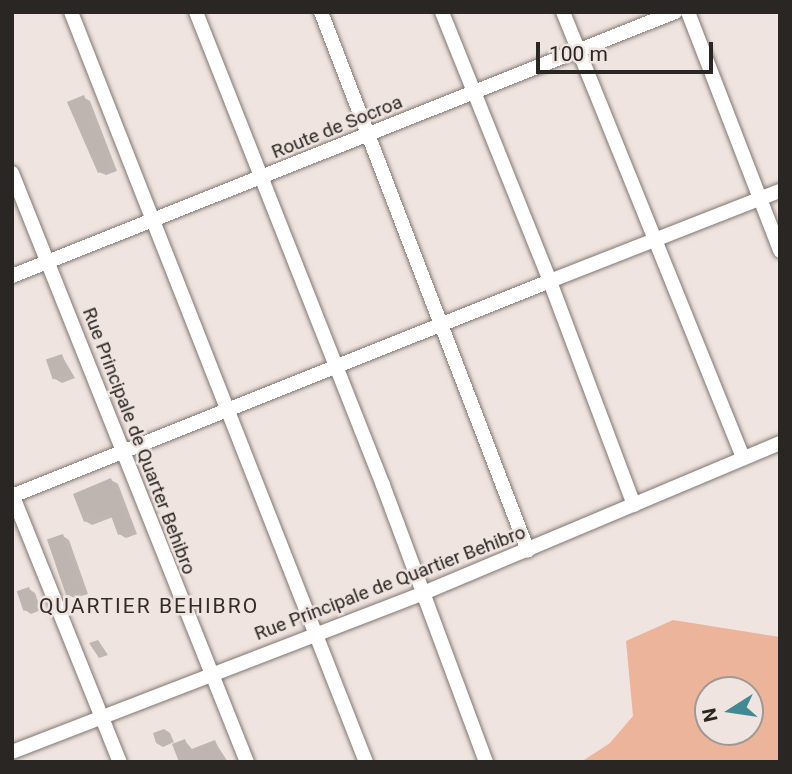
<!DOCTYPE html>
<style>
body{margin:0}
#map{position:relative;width:792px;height:774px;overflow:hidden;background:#efe4df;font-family:Roboto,sans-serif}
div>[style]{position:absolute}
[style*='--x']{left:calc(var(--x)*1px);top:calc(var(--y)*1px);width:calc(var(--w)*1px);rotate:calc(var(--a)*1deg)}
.green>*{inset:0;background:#ecb49a}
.shadow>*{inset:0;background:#0003}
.building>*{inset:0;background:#bfb5b0;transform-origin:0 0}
.roads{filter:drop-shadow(0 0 2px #807772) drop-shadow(0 0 2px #807772)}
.minor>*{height:14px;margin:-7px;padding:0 7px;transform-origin:7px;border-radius:7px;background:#fff}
span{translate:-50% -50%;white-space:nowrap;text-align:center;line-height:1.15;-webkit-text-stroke:5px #efe4df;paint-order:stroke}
.street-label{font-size:19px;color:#2a2624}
.neighbourhood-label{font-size:21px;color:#342c29;letter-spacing:2px}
.frame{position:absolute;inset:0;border:14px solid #2a2624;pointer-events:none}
.north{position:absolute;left:694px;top:676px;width:70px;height:70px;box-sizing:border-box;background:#efe4df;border:2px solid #a09894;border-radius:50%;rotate:258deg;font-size:19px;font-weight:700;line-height:28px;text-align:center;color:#2a2624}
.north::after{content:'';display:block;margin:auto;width:24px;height:32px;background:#438993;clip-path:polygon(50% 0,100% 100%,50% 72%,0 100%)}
.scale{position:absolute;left:536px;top:42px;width:177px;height:32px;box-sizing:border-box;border:4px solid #2a2624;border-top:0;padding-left:9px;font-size:21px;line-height:24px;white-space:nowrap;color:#2a2624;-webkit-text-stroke:5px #efe4df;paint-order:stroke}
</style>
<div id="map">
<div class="green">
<div style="clip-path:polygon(evenodd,673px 620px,780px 637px,780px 762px,581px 762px,610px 743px,633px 716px,626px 641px,673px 620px,708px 690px,750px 690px,750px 732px,708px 732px,708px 690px)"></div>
</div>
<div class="shadow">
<div style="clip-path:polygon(83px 97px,90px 101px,117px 171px,106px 175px,99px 172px)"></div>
<div style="clip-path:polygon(62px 356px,75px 378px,62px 383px,55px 379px)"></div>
<div style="clip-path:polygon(111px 480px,118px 484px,137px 534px,126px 538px,119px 534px,113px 517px,92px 525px,85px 521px)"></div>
<div style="clip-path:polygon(63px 536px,69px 540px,88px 594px,75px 598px,68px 595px)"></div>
<div style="clip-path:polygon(29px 589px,35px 593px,41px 610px,31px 614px,25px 610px)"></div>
<div style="clip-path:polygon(98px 640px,108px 655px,99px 658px,89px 643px)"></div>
<div style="clip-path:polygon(164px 729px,170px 733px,175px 745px,185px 741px,193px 750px,215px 742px,228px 762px,181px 762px,174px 742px,163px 747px,156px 743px,153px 733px)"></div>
</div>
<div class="building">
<div style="clip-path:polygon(84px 95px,111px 168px,98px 173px,67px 102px)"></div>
<div style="left:62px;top:354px;width:21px;height:17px;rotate:71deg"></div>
<div style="clip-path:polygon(111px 478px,132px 530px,118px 535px,110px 513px,84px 522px,73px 494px)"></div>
<div style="left:63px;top:534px;width:59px;height:17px;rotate:71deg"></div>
<div style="left:29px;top:587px;width:21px;height:13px;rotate:71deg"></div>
<div style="clip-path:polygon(185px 739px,189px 750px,215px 740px,224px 762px,179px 762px,172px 744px)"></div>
</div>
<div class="roads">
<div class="minor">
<div style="--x:71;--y:12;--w:806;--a:68.53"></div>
<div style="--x:196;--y:12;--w:509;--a:68.43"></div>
<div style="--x:383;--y:485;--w:296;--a:69.6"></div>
<div style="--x:321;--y:12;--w:577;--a:68.99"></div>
<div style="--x:563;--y:12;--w:481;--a:68"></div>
<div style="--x:688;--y:12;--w:256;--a:68.9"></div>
<div style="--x:12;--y:173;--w:634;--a:68.25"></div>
<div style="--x:12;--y:276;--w:714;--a:-21.71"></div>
<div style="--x:12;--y:494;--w:289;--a:68.1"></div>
<div style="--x:12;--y:496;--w:579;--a:-21.78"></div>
<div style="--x:550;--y:281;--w:290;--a:-111.9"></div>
<div style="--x:634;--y:505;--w:239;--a:-110.6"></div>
<div style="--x:550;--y:281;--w:247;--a:-21.4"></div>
<div style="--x:12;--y:752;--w:438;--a:-21.1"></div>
<div style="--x:421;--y:594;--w:389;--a:-22.8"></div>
</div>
</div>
<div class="street-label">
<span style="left:337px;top:127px;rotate:-22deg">Route de Socroa</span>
<span style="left:139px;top:441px;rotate:69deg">Rue Principale de Quarter Behibro</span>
<span style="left:390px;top:583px;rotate:-21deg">Rue Principale de Quartier Behibro</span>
</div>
<div class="neighbourhood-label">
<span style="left:149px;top:606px">QUARTIER BEHIBRO</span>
</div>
<div class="frame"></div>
<div class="north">N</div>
<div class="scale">100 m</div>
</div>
